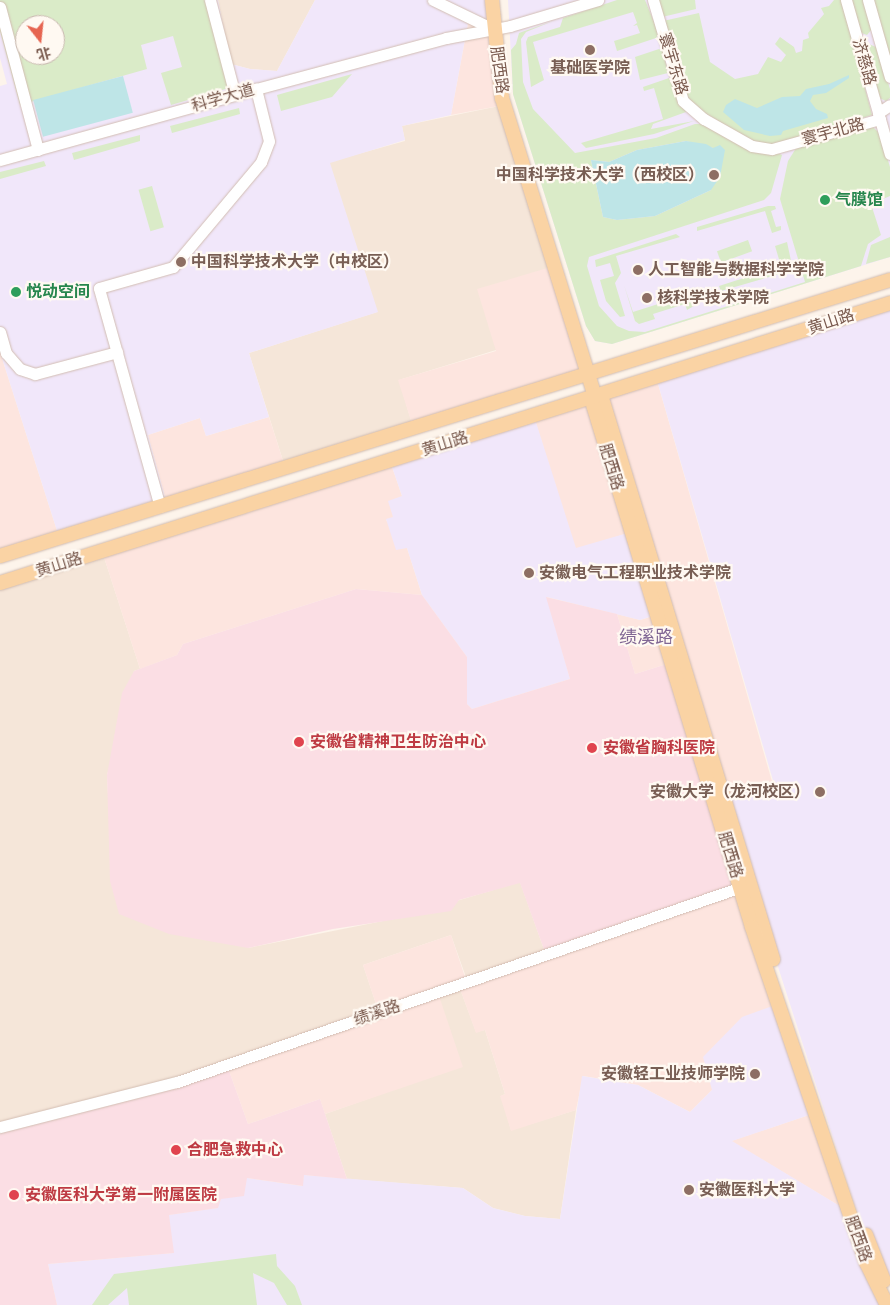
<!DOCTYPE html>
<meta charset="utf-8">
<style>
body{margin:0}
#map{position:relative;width:890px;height:1305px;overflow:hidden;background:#fdf4eb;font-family:"Work Sans","Noto Sans SC",sans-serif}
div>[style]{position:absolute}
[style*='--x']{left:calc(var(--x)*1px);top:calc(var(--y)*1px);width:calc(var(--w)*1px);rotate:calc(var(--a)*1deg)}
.residential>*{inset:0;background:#f5e6d9}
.commercial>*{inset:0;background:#fde5df;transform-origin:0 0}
.education>*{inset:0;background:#f1e7fa}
.medical>*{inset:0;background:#fbdee4}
.green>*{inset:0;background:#daebc8;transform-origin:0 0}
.water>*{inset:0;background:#bee5e7;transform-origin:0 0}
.roads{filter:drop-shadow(0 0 1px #d2bdb2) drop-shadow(0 0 1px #d2bdb2)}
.minor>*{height:11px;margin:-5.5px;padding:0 5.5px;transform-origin:5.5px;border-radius:5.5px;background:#fff}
.major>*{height:14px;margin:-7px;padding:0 7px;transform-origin:7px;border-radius:7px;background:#fad3a4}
.dots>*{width:14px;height:14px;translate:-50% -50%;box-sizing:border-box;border:2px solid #fff9f2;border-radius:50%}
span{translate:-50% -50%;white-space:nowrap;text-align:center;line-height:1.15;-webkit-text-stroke:4.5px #fff9f2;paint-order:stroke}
.street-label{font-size:16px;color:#79594d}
.education-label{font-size:16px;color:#785e54;font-weight:700}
.right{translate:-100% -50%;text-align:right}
.left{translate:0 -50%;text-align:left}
.leisure-label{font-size:16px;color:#27864d;font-weight:700}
.health-label{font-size:16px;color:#be3a42;font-weight:700}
.neighbourhood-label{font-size:18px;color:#806694}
.north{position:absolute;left:15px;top:15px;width:50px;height:50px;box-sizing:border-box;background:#fff9f2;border:1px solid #c9b9b0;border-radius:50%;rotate:164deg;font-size:14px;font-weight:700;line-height:20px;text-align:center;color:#79594d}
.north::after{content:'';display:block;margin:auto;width:18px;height:22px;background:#e66551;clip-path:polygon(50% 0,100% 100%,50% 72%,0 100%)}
</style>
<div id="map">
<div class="residential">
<div style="clip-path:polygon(218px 0,315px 0,277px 71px,250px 69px,231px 64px)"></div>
<div style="clip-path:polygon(504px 105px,554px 266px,496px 350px,399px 380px,413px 427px,285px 467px,249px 353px,377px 312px,329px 162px,405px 141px,402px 126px)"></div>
<div style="clip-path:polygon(102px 551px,140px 669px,134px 671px,107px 775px,109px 816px,248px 948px,403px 917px,520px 882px,546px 955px,468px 983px,451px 935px,363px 965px,379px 1013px,177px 1082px,0 1127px,0 583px)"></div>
<div style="clip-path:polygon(459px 986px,476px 1032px,485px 1030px,505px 1094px,501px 1096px,511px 1130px,576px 1110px,560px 1219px,525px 1216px,493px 1208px,463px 1188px,347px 1179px,325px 1114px,376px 1096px,438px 993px)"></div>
</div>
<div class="commercial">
<div style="clip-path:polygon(469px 18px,493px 29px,504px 105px,451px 115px)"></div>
<div style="clip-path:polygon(554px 266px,588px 372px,413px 427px,398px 380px,496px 351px,477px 289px)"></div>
<div style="clip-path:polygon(0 352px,59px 537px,0 556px)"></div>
<div style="left:656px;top:377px;width:425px;height:58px;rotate:74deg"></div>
<div style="left:591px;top:398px;width:140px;height:60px;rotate:73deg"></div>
<div style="clip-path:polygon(269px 417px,285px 467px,167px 504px,148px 435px,200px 418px,206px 436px)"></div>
<div style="clip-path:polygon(390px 461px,402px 496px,394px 517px,386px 520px,407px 548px,422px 595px,356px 589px,183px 644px,177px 655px,140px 669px,102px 551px)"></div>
<div style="clip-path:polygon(617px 614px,640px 620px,656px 615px,670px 663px,635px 674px)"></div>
<div style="clip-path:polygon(740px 887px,778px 1004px,712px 1090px,690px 1112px,638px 1085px,583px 1076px,576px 1110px,511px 1131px,500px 1096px,505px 1094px,485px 1030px,476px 1033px,459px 986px,438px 993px,463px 1067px,325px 1114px,320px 1099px,248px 1124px,227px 1065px,379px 1013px,363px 965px,451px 935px,467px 983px)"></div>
<div style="clip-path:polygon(815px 1113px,848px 1211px,731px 1141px)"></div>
</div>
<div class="education">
<div style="clip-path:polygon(evenodd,0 0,218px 0,231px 64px,250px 69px,277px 71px,315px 0,492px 0,493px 29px,469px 18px,451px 115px,402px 126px,405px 140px,330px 163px,378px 312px,249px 353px,269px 417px,206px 436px,200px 418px,148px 435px,167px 504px,59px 537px,0 352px,0 86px,7px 84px,0 58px,0 0,25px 25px,55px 25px,55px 55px,25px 55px,25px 25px)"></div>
<div style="clip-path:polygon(508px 0,890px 0,890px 257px,612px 344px,595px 341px,586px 326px,513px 94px)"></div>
<div style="clip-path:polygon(890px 304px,890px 1281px,885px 1283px,854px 1203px,724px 799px,774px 784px,656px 377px)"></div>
<div style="clip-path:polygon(534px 416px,576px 548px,631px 532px,656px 615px,640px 620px,547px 597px,570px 679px,472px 709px,467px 704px,467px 657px,422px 595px,407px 548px,396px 550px,386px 519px,393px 517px,388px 501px,402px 496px,390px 461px)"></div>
<div style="clip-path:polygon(778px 1004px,815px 1113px,732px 1141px,848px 1211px,887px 1305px,57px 1305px,48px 1264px,173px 1253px,168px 1215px,217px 1208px,221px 1199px,247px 1178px,302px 1186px,304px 1175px,463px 1188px,493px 1208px,525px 1216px,560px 1219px,582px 1076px,638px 1085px,690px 1112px,712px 1090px,703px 1057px,742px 1017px)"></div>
</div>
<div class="medical">
<div style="clip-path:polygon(356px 589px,422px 595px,467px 657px,467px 704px,472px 709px,570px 679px,546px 597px,617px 614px,635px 674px,670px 663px,740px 887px,546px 955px,520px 883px,459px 900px,451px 911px,333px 929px,248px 948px,169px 934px,119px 914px,110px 881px,107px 775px,122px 693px,134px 671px,177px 655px,183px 644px)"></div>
<div style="clip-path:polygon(227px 1065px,248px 1124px,320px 1099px,347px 1179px,304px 1175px,303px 1186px,247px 1178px,244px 1196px,221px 1199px,218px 1208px,169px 1215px,174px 1253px,48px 1264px,57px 1305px,0 1305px,0 1127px)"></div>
</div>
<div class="green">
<div style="clip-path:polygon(evenodd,0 0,209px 0,229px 88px,171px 105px,161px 73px,182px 67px,173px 36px,141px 45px,147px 69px,20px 105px,0 31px,0 0,25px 25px,55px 25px,55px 55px,25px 55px,25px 25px)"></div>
<div style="clip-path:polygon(617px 0,645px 0,659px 34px,656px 38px,617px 51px,614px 41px,640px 33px,637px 25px,633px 26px,637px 23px,633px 12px,533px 42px,544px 80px,531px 87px,526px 42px,528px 37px,560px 27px,563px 18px)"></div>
<div style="clip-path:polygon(657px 0,695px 0,696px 9px,662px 17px)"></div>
<div style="clip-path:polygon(834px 0,842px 0,872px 115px,773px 146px,758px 145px,690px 104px,663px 21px,699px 13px,710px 62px,735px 79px,758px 74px,768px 57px,781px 62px,786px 55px,775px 44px,780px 37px,794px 47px,796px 53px,802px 51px,803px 40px,809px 38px,808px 33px,824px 14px,821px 8px,829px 6px)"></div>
<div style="clip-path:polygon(850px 0,865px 0,873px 28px,867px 35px,859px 32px)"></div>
<div style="clip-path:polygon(872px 0,890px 0,890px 67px)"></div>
<div style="clip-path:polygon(evenodd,553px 21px,526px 32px,521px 39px,523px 82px,533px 109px,575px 153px,656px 138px,695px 124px,706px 124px,782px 155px,771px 193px,764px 200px,589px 257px,587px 266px,599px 306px,617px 326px,629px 331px,645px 332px,805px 282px,780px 199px,788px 161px,798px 145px,872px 126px,880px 134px,890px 167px,890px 196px,871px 204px,881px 235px,868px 244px,861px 266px,612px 344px,595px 341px,586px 326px,513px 94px,511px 50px,516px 44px,519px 33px,553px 21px,686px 141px,713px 148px,711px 190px,655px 216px,617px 220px,603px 217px,591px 160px,609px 162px,637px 150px,686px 141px)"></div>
<div style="clip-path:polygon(869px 44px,878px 48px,890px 89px,890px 98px,886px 101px,877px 97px,865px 47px)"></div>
<div style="clip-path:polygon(659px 49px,663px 51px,668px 73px,640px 80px,635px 57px)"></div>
<div style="clip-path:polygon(352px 74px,332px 97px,281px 111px,277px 95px)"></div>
<div style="clip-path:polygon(669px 78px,686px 112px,653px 124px,651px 129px,694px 121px,654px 134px,586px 148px,581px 143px,663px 119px,654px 88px,644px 91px,643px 87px)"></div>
<div style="clip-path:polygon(239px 108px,240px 114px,172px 133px,170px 126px)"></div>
<div style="clip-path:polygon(140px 135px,140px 141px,74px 160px,72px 153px)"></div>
<div style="clip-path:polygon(44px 161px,46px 166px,0 179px,0 172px)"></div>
<div style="left:152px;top:186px;width:43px;height:14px;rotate:74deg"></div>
<div style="clip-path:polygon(768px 206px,775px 206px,776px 209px,771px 211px,776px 227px,781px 226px,781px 230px,772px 233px,765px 211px,697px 231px,697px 227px)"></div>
<div style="clip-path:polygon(676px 234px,680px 237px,616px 256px,621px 273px,615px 283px,625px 316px,620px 317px,606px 301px,600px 280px,614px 276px,610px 263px,596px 267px,595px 260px)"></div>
<div style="clip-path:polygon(890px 237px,890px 257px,866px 264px,871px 245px)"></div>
<div style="left:748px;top:240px;width:12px;height:33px;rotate:70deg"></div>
<div style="clip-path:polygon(787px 242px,793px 270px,721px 291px,719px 286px,781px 266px,775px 246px)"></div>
<div style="clip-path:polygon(624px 285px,633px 312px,696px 292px,699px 303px,687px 310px,685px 304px,653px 314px,655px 319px,639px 324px,635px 321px)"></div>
<div style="clip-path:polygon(276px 1254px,277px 1266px,295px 1286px,302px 1305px,287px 1305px,274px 1283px,253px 1273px,257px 1305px,129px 1305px,127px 1288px,108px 1305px,92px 1305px,114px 1274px)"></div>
</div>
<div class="water">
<div style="clip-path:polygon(849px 75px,849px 78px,826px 93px,813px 95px,810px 101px,816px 109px,827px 114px,828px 118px,783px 131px,781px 135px,770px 136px,744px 130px,723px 112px,726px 105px,735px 99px,757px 108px,782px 97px,800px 96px,806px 89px,829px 84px)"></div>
<div style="left:123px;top:76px;width:38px;height:93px;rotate:75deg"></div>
<div style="clip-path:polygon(686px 141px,706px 144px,713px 148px,720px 145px,725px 150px,720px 177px,711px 190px,655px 216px,617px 220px,603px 217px,591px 160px,609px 162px,637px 150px)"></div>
</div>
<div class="roads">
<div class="minor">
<div style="--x:210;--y:0;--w:98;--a:75.3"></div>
<div style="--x:433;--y:0;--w:67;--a:25.8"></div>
<div style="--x:653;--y:0;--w:105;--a:73.5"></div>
<div style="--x:683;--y:101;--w:28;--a:41"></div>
<div style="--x:704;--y:119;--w:55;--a:29.4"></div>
<div style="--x:752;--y:146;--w:20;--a:9"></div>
<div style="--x:772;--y:149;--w:112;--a:-15.5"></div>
<div style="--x:846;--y:0;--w:160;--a:74.1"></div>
<div style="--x:868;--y:0;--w:80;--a:74.1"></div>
<div style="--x:0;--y:7;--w:148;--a:75.1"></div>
<div style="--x:878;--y:113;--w:14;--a:-34"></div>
<div style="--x:0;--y:160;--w:266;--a:-15.5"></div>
<div style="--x:256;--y:89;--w:197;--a:-15"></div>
<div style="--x:446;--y:38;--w:65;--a:-10.6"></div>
<div style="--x:510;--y:26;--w:92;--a:-16.5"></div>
<div style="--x:0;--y:332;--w:22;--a:74"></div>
<div style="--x:6;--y:353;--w:21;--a:49"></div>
<div style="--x:20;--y:369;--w:16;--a:18"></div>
<div style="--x:35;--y:374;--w:85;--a:-15"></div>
<div style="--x:160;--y:507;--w:227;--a:-105.6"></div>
<div style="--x:99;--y:288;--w:77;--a:-15.8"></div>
<div style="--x:173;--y:267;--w:137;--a:-50"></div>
<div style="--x:261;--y:162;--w:22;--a:-69"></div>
<div style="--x:269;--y:141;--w:54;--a:-104"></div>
<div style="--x:0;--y:1127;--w:183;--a:-14.3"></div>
<div style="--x:177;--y:1082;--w:603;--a:-19.07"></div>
</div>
<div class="major">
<div style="--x:492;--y:0;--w:99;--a:84.2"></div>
<div style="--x:502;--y:98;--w:313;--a:72.7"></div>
<div style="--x:601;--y:395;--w:590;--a:73.04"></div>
<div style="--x:591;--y:398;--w:553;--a:73.07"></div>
<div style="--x:752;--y:927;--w:354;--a:71.2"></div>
<div style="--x:866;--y:1262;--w:48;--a:64"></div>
<div style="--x:0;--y:556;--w:932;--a:-17.23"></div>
<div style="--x:0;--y:583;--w:933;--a:-17.46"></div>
<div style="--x:866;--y:1235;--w:49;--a:68.6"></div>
</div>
</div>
<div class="dots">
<div style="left:590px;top:50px;background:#8d6e63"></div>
<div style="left:714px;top:175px;background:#8d6e63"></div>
<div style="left:825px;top:200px;background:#2e9e5b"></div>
<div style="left:181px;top:262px;background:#8d6e63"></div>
<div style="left:638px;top:270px;background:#8d6e63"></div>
<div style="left:16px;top:292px;background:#2e9e5b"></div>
<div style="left:647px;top:298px;background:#8d6e63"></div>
<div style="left:529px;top:573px;background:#8d6e63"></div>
<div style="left:299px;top:742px;background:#e0444e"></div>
<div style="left:592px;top:748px;background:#e0444e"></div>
<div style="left:820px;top:792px;background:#8d6e63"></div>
<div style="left:755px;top:1074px;background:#8d6e63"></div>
<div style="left:176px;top:1150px;background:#e0444e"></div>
<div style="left:689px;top:1190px;background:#8d6e63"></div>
<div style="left:14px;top:1195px;background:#e0444e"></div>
</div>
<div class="street-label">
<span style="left:864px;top:62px;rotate:74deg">济慈路</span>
<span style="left:673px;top:64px;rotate:73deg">寰宇东路</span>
<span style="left:499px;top:70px;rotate:82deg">肥西路</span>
<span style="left:223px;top:98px;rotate:-16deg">科学大道</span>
<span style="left:833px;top:132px;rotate:-15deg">寰宇北路</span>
<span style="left:831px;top:322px;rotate:-18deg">黄山路</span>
<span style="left:445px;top:444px;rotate:-17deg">黄山路</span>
<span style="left:611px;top:467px;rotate:73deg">肥西路</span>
<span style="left:59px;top:565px;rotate:-17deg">黄山路</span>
<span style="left:730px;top:855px;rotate:73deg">肥西路</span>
<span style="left:377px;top:1013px;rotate:-18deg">绩溪路</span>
<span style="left:858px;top:1239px;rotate:70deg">肥西路</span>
</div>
<div class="education-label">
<span style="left:590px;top:68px">基础医学院</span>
<span class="right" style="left:704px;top:175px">中国科学技术大学（西校区）</span>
<span class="left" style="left:191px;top:262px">中国科学技术大学（中校区）</span>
<span class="left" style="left:648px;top:270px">人工智能与数据科学学院</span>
<span class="left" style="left:657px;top:298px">核科学技术学院</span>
<span class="left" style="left:539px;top:573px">安徽电气工程职业技术学院</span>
<span class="right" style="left:810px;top:792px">安徽大学（龙河校区）</span>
<span class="right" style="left:745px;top:1074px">安徽轻工业技师学院</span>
<span class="left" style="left:699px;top:1190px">安徽医科大学</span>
</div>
<div class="leisure-label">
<span class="left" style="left:835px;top:200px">气膜馆</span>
<span class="left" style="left:26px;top:292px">悦动空间</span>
</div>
<div class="health-label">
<span class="left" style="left:310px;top:742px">安徽省精神卫生防治中心</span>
<span class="left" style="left:603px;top:748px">安徽省胸科医院</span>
<span class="left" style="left:187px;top:1150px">合肥急救中心</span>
<span class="left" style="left:25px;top:1195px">安徽医科大学第一附属医院</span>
</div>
<div class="neighbourhood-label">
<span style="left:646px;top:637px">绩溪路</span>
</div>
<div class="north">北</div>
</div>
